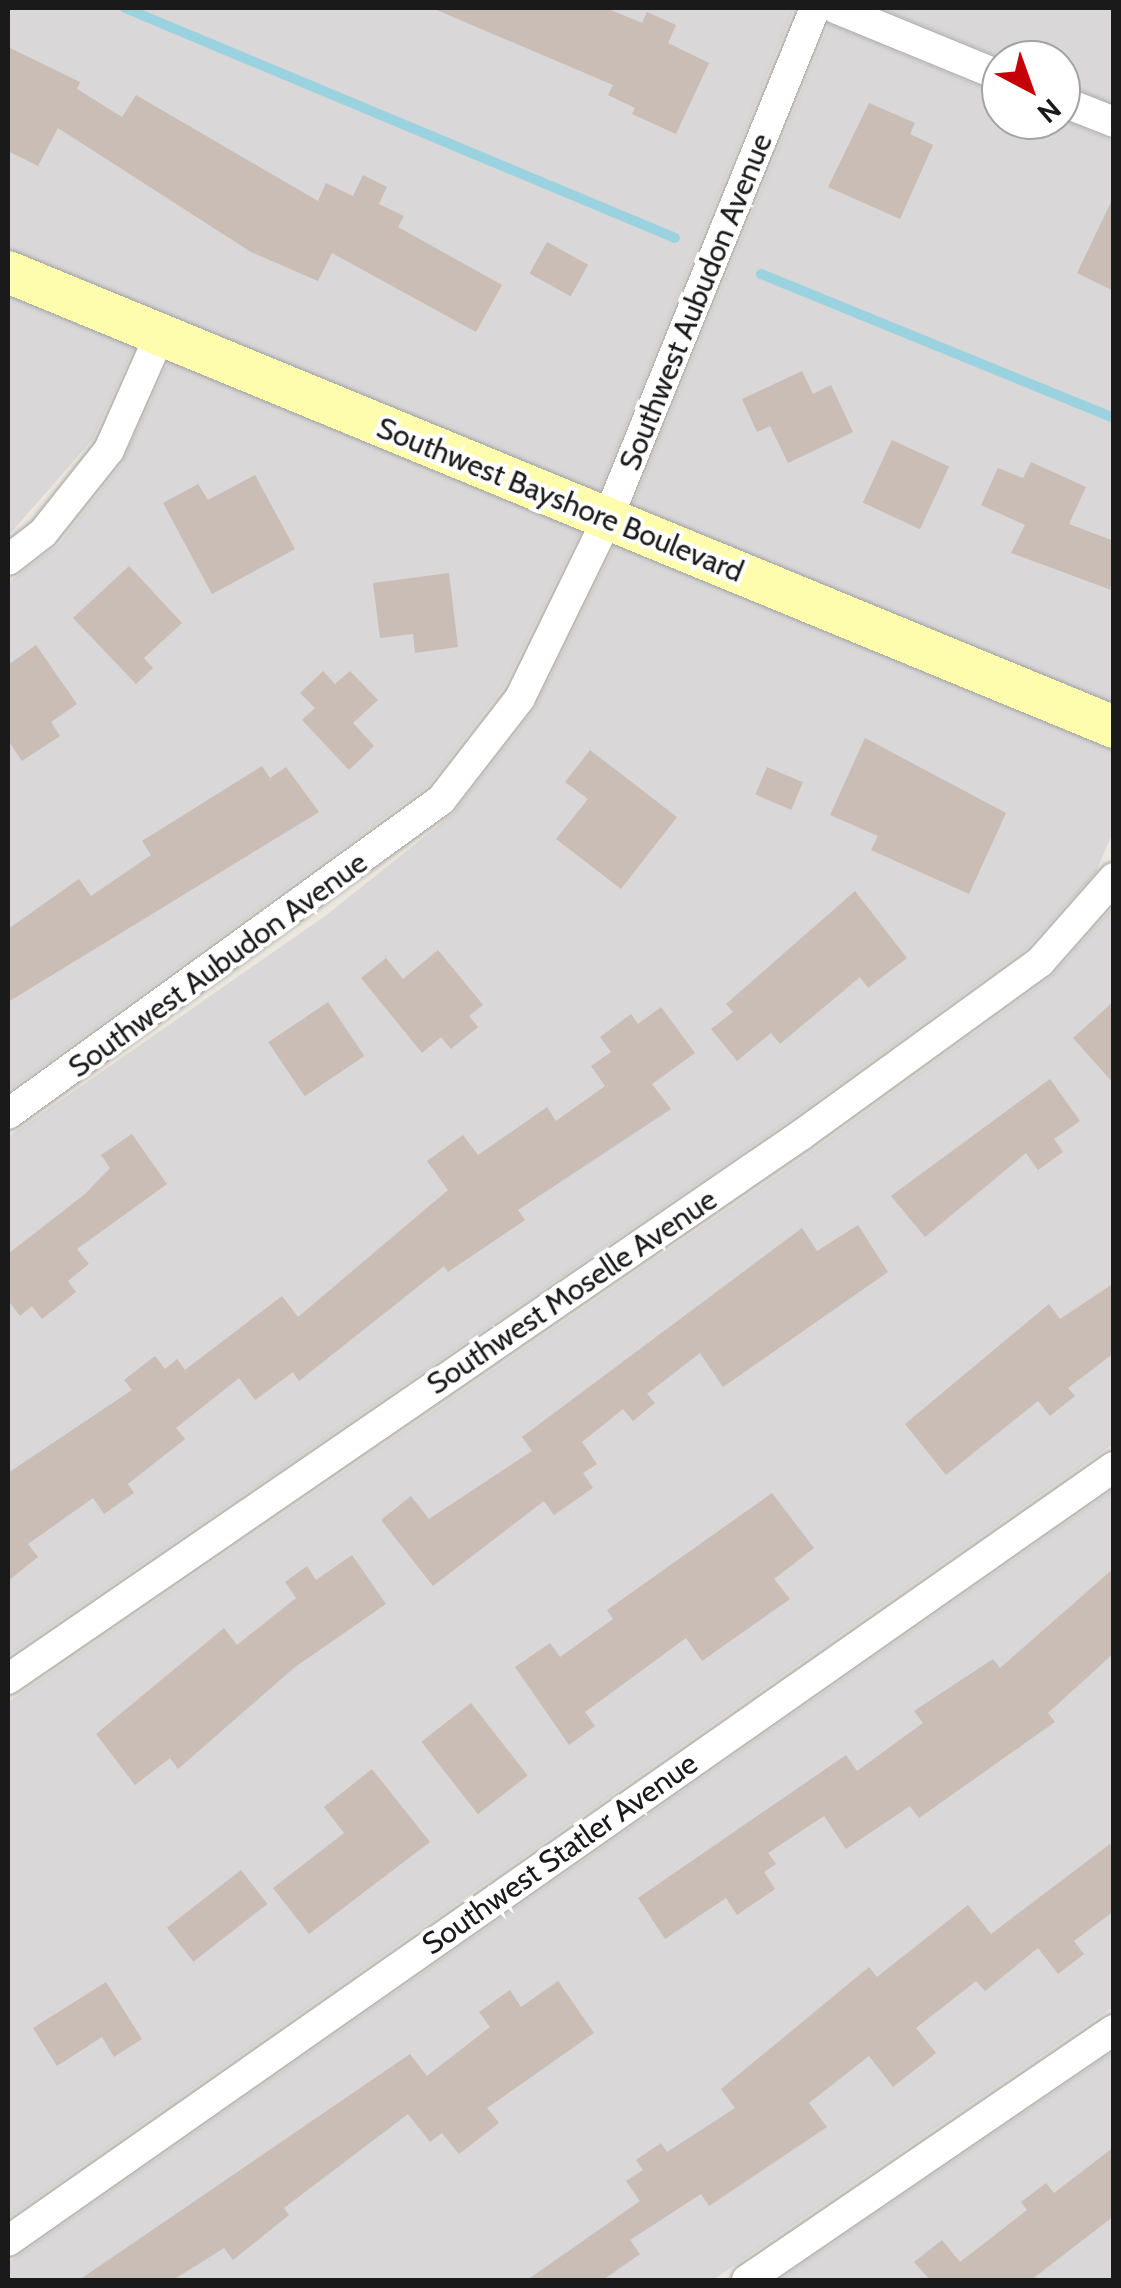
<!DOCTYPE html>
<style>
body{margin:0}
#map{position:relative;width:1121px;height:2288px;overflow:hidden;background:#ede8df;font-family:Cabin,sans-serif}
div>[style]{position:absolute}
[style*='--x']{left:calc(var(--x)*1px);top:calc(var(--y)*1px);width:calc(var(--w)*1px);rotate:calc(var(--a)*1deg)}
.residential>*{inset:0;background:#d9d7d7}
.stream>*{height:10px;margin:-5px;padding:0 5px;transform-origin:5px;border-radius:5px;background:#9bd2df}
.building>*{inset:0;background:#c9bdb5;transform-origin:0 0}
.roads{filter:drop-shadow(0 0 2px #a1a1a1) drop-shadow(0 0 2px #a1a1a1)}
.street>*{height:30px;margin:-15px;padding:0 15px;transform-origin:15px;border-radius:15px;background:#fff}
.secondary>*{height:42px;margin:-21px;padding:0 21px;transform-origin:21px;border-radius:21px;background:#fdfdad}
span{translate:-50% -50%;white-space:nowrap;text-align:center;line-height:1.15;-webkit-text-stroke:8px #fff;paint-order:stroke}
.street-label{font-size:30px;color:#1a1a1a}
.frame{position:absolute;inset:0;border:10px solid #1a1a1a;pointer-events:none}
.north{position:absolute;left:981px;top:40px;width:100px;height:100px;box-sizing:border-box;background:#fff;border:2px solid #a3a3a3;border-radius:50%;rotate:139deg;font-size:28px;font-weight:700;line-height:40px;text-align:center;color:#1a1a1a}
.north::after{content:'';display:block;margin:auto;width:35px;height:45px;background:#c50009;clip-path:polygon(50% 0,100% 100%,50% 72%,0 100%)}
</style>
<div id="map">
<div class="residential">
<div style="clip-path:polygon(8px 8px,791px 8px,794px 9px,597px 497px,8px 253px)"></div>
<div style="clip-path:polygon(880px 8px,1113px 8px,1113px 104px,1061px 82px,1061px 60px,1008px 60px)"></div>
<div style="clip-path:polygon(829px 24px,1001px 95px,1001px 120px,1061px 119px,1113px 141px,1113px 709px,630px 511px)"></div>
<div style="clip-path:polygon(8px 291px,136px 344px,93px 439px,8px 536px)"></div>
<div style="clip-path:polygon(170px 358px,582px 529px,504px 687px,428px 786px,8px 1091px,8px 583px,58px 545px,123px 462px)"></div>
<div style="clip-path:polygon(616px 543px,1113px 746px,1113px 832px,1096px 872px,1027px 948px,790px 1120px,8px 1656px,8px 1137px,325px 916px,453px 814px,534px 710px)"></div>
<div style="clip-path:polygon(1113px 907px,1113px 1444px,8px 2218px,8px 1702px,812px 1151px,1051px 977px)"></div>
<div style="clip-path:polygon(1113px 1490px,1113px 2007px,713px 2280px,8px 2280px,8px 2263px)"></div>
<div style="clip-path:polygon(1113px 2052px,1113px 2280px,779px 2280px)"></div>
</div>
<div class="stream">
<div style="--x:125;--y:8;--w:596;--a:22.69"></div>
<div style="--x:761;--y:274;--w:381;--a:22.2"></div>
</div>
<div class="building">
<div style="clip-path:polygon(432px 8px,606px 8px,642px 23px,647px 12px,676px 25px,668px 43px,709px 63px,676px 134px,632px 114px,635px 108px,608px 95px,613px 85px)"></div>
<div style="clip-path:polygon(8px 47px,80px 82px,77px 89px,122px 117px,136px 95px,318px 201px,326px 183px,353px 196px,363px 175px,387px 187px,379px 204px,404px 216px,398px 227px,502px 285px,476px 332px,332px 253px,318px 281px,251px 252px,58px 128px,38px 166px,8px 151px)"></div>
<div style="clip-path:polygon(869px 103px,915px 123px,910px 134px,933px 145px,900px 219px,828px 187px)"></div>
<div style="clip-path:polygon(1114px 196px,1114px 291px,1077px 273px)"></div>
<div style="left:547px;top:242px;width:47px;height:36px;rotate:29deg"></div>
<div style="clip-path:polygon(802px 371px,813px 394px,831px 385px,853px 432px,788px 463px,770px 426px,757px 432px,742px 399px)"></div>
<div style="left:892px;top:440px;width:63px;height:69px;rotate:25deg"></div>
<div style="clip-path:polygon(1031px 462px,1086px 487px,1069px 524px,1114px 541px,1114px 591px,1011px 553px,1025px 525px,981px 505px,998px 468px,1023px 478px)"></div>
<div style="clip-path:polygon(255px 475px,295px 549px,212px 594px,163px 503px,198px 484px,208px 500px)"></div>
<div style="clip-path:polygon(129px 566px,182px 623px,144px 658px,153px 668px,136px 684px,73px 618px)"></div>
<div style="clip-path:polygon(449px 573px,458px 647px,415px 653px,413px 634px,380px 638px,373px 583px)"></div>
<div style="clip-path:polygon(36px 645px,77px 704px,51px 722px,60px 736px,22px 761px,8px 740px,8px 665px)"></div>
<div style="clip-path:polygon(323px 671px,335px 684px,350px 671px,378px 700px,353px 723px,374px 746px,349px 770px,302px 720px,315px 708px,300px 693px)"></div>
<div style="clip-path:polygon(865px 738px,1006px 813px,969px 894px,871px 850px,878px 836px,830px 815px)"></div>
<div style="clip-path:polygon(590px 750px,677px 817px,621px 889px,556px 839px,588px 799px,565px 782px)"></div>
<div style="clip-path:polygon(262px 766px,270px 778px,286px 767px,319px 812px,8px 1002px,8px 929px,79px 879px,91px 896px,151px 855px,142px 841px)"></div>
<div style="left:767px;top:767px;width:39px;height:30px;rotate:23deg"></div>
<div style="clip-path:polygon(855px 891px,907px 958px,868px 988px,860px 977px,780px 1044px,771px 1033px,737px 1061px,711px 1029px,733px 1012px,726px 1004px)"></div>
<div style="clip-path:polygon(438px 950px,483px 1005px,469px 1016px,478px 1027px,451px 1049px,441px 1037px,422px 1053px,361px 978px,386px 958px,403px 979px)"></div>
<div style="clip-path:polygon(1114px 1001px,1114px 1084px,1073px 1038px)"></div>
<div style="left:328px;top:1002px;width:65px;height:72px;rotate:56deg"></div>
<div style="clip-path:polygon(661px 1007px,695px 1053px,652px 1084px,671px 1109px,518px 1210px,525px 1220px,448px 1272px,444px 1266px,299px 1381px,293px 1372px,255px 1400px,239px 1378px,176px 1428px,185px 1439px,128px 1484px,134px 1493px,104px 1514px,93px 1498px,28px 1544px,38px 1557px,8px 1581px,8px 1473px,132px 1390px,124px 1380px,155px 1356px,165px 1369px,177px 1359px,185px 1370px,282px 1296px,298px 1317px,448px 1190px,427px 1161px,463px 1135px,478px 1155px,547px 1107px,556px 1121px,605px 1086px,591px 1066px,611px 1052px,600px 1037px,631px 1014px,638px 1024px)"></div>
<div style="clip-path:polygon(1050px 1079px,1080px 1121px,1054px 1139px,1063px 1152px,1038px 1170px,1026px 1153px,925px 1237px,891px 1196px)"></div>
<div style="clip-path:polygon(132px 1134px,167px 1184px,77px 1249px,89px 1264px,68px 1281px,76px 1292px,42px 1319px,32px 1306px,20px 1316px,8px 1300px,8px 1254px,85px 1194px,110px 1168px,101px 1155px)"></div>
<div style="clip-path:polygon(858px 1225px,888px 1272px,723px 1387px,700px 1353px,647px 1394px,655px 1403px,633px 1421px,623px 1409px,582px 1442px,597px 1464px,583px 1473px,593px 1488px,554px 1515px,544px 1501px,433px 1586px,381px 1520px,411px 1496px,429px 1519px,532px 1451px,522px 1437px,802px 1228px,817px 1251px)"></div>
<div style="clip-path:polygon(1114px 1283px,1114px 1353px,1068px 1388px,1075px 1396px,1050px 1416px,1038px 1401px,946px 1475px,905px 1424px,1049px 1304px,1060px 1319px)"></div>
<div style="clip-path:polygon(772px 1493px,814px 1548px,774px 1579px,790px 1599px,702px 1661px,686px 1638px,585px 1712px,595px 1726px,569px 1745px,515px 1667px,550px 1643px,560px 1657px,613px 1619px,607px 1610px)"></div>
<div style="clip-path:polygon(352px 1555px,386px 1604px,295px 1667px,178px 1769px,170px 1758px,135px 1785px,96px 1734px,224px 1628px,237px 1645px,296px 1598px,285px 1582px,307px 1566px,316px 1580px)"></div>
<div style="clip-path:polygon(1114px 1568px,1114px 1653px,1048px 1713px,1055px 1722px,919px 1818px,910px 1806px,846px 1849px,824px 1816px,768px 1853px,776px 1864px,764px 1872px,775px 1889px,737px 1915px,726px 1898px,665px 1939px,638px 1898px,846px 1755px,857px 1771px,923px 1723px,914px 1711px,993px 1659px,1000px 1668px)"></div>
<div style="left:471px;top:1703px;width:92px;height:63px;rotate:52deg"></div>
<div style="clip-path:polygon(372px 1769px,430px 1842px,309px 1934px,273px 1888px,344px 1833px,324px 1807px)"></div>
<div style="clip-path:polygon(1114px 1841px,1114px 1911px,1074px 1941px,1084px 1954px,1058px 1974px,1038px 1948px,985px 1991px,976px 1981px,916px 2028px,936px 2053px,893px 2087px,869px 2056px,809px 2103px,827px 2127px,709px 2206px,701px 2194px,630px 2240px,640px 2254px,603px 2280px,527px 2280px,640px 2201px,626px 2181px,643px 2170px,636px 2160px,661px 2143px,667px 2152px,735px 2108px,721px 2089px,869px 1967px,877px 1977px,968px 1905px,991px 1934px)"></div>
<div style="left:241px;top:1870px;width:43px;height:94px;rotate:52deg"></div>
<div style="clip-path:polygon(558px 1981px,594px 2033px,487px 2108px,499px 2123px,459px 2154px,442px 2133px,430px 2142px,408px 2114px,284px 2208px,289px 2215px,233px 2260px,224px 2248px,173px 2280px,79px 2280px,410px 2054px,427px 2076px,490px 2027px,479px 2012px,510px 1990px,521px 2007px)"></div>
<div style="clip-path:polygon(106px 1982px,142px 2039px,114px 2057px,102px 2037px,57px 2066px,33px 2028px)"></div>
<div style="clip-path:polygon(1114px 2147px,1114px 2216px,1031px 2280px,930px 2280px,914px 2262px,942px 2240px,960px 2262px,1027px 2210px,1021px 2202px,1046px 2183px,1054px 2193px)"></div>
</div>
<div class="roads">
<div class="street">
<div style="--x:835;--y:8;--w:179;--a:22.3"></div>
<div style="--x:1061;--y:101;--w:57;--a:21.6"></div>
<div style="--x:8;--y:560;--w:44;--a:-37.6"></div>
<div style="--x:43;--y:533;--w:106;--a:-51.5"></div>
<div style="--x:109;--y:450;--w:126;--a:-66.1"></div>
<div style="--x:8;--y:1114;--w:535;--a:-35.95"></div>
<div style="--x:441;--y:800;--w:129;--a:-52.2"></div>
<div style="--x:520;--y:698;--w:198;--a:-64"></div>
<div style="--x:607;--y:520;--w:553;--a:-67.89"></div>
<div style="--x:8;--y:1679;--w:962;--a:-34.45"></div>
<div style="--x:801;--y:1135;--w:295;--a:-35.9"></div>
<div style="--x:1040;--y:962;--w:112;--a:-48.6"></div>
<div style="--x:8;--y:2241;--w:1350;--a:-34.99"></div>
<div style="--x:747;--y:2280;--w:444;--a:-34.3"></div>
</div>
<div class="secondary">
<div style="--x:8;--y:272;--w:1196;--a:22.36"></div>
</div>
</div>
<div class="street-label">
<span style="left:696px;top:302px;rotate:-68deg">Southwest Aubudon Avenue</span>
<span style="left:560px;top:500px;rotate:22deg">Southwest Bayshore Boulevard</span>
<span style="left:218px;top:965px;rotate:-36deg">Southwest Aubudon Avenue</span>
<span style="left:572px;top:1292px;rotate:-34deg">Southwest Moselle Avenue</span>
<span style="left:560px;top:1854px;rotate:-35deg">Southwest Statler Avenue</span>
</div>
<div class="frame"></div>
<div class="north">N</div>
</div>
